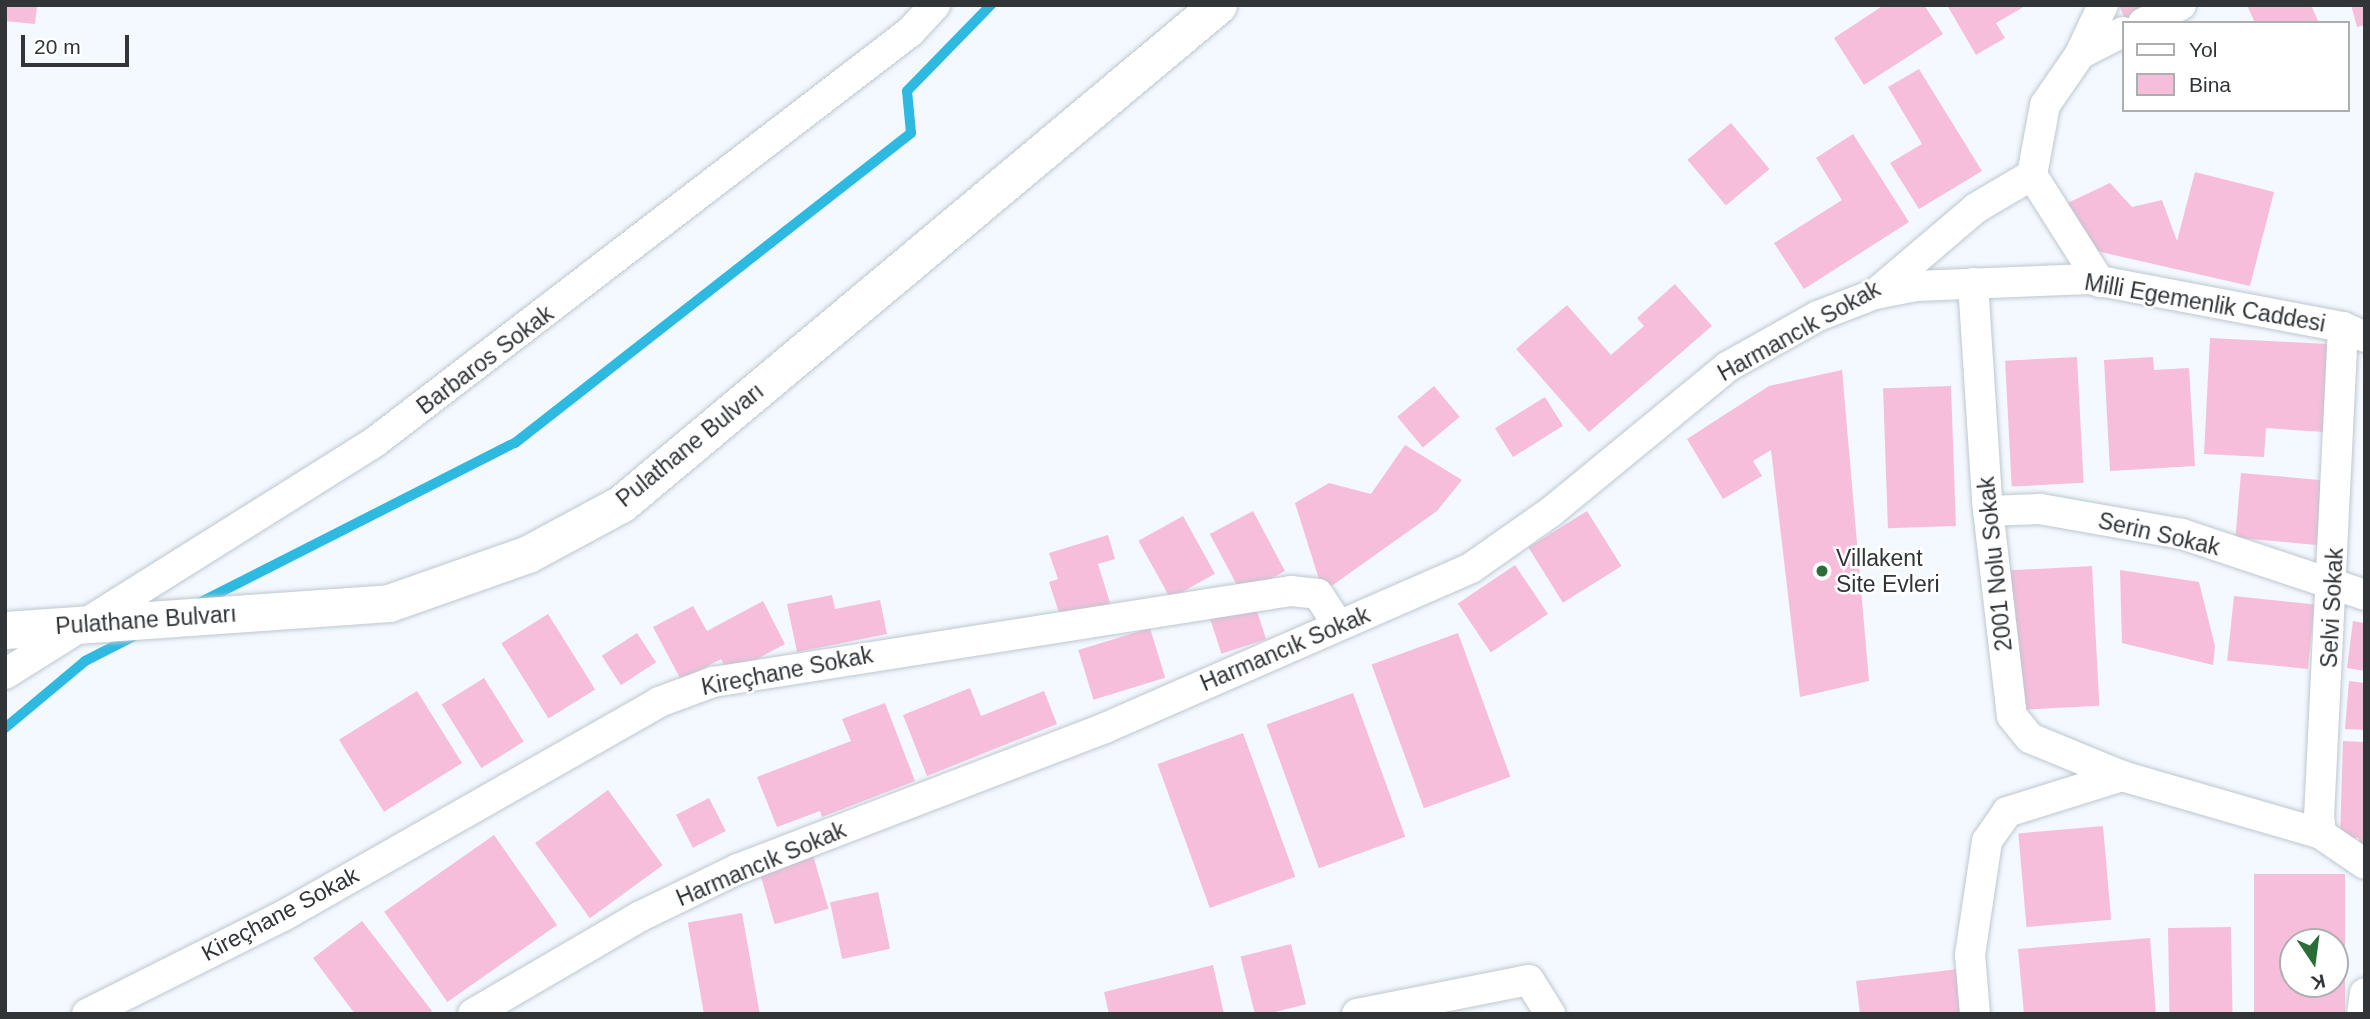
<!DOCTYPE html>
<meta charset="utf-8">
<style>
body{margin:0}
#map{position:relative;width:2370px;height:1019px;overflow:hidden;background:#f3f9fe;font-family:Arial,sans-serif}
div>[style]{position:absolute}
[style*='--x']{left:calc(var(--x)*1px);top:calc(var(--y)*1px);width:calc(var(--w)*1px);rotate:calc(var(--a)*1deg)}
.stream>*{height:10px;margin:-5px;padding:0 5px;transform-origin:5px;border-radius:5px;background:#2ebae0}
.building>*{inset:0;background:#f7bedb;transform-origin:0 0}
.roads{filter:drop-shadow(0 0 2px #bdc7cf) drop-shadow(0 0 2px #bdc7cf)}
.minor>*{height:30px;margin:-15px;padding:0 15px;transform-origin:15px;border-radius:15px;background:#fff}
.tertiary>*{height:37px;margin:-18.5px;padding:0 18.5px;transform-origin:18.5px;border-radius:18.5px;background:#fff}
.dots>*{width:19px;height:19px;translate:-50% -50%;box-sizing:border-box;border:4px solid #fff;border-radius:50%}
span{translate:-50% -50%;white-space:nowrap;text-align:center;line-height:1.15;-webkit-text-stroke:5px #fff;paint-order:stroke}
.street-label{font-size:23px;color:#313538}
.poi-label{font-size:23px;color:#313538}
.left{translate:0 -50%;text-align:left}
.frame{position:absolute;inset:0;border:7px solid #313538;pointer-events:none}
.legend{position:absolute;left:2122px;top:21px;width:228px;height:91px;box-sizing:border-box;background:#fff;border:2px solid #adaeaf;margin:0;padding:9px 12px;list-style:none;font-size:21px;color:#313538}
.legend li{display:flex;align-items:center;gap:14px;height:35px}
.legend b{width:35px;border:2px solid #adaeaf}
.north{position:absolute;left:2279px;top:928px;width:70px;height:70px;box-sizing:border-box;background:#fff;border:2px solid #adaeaf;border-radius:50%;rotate:167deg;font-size:19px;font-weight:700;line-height:28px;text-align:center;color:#313538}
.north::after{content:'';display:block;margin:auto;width:24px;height:32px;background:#2b6d37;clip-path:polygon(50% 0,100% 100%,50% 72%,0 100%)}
.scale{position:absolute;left:21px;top:35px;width:108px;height:32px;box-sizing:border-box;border:4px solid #313538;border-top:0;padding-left:9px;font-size:21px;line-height:24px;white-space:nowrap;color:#313538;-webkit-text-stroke:5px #fff;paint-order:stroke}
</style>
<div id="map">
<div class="stream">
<div style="--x:199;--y:603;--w:354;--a:-26.9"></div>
<div style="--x:515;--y:443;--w:503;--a:-38.05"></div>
<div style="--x:911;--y:133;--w:42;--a:-95.4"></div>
<div style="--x:907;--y:91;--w:120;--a:-45.7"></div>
<div style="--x:5;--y:728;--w:104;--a:-39.9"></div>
<div style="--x:85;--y:661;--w:59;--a:-27"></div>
</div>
<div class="building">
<div style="clip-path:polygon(5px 5px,37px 5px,35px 24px,5px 21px)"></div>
<div style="clip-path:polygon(1884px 5px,1924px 5px,1943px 34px,1864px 85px,1834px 38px)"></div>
<div style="clip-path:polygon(1947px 5px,2027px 5px,1996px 23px,2005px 38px,1976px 55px)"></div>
<div style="clip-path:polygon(2119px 5px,2169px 5px,2127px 23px)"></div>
<div style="clip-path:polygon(2247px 5px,2311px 5px,2319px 23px,2255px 23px)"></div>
<div style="clip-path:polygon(2351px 5px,2365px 5px,2365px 25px,2357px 27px)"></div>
<div style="clip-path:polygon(1919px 69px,1982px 171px,1919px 209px,1890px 163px,1922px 144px,1888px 87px)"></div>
<div style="left:1731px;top:123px;width:60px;height:57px;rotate:50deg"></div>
<div style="clip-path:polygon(1853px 134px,1909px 222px,1804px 289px,1774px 243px,1842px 200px,1816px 158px)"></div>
<div style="clip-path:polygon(2195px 172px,2274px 192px,2250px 286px,2083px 248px,2059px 207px,2110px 183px,2132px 207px,2162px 200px,2177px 241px)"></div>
<div style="clip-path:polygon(1675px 284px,1712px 326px,1589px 432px,1516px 349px,1567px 305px,1611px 355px,1644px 326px,1637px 318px)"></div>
<div style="clip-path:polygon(2210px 338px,2328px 344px,2324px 432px,2266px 428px,2264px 457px,2204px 454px)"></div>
<div style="left:2077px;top:357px;width:126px;height:72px;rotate:87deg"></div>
<div style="clip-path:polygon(2153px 357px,2154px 370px,2189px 368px,2195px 466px,2110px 471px,2104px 360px)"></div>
<div style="clip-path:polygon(1842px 370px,1869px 681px,1800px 697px,1771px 450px,1753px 461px,1762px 476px,1723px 499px,1687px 439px,1769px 386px)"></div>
<div style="left:1434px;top:386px;width:40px;height:48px;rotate:50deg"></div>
<div style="left:1951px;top:386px;width:140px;height:68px;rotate:88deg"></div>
<div style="left:1545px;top:397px;width:34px;height:59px;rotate:58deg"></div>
<div style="clip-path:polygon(1405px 445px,1462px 480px,1437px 511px,1323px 592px,1295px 503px,1329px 483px,1371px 494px)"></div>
<div style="left:2241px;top:473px;width:82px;height:65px;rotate:5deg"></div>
<div style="left:1253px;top:511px;width:68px;height:49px;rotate:62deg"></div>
<div style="left:1587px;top:511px;width:65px;height:69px;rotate:58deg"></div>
<div style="left:1183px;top:516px;width:66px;height:51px;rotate:61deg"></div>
<div style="clip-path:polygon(1108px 535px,1115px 559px,1098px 564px,1111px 606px,1062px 622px,1049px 582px,1058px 579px,1049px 553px)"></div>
<div style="left:1515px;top:565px;width:59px;height:69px;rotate:56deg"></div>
<div style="left:2092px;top:566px;width:140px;height:82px;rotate:87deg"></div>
<div style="clip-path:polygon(2120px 570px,2199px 582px,2215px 646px,2213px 665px,2122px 643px)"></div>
<div style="clip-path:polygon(832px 595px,835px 609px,880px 600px,887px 634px,797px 652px,787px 604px)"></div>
<div style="left:2234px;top:596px;width:81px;height:65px;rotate:6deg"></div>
<div style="clip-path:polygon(763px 601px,785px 644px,729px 674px,721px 659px,681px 680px,653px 627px,693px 606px,707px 631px)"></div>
<div style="left:1255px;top:605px;width:36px;height:47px;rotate:72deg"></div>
<div style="left:548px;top:614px;width:89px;height:55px;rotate:58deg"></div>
<div style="clip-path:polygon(2353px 621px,2365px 623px,2365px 671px,2347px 668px)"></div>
<div style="left:1150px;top:628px;width:52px;height:75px;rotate:73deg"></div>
<div style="left:637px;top:633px;width:35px;height:42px;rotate:57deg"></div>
<div style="left:1458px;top:633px;width:153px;height:92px;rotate:70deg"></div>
<div style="left:484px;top:678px;width:75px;height:50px;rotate:58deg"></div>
<div style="clip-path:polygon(2349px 681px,2365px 683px,2365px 730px,2345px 729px)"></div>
<div style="clip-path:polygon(970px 688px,981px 716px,1044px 691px,1057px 724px,927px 776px,903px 715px)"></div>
<div style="left:417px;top:691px;width:85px;height:92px;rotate:58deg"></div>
<div style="left:1353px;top:693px;width:153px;height:92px;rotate:70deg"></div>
<div style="clip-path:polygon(885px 703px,915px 781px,822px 817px,820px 811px,777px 827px,757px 777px,851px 741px,842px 719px)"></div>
<div style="left:1243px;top:733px;width:153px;height:91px;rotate:70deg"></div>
<div style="clip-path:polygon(2343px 741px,2365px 742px,2365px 847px,2359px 847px,2359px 838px,2340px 837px)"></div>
<div style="left:608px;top:790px;width:93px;height:90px;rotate:54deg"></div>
<div style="left:709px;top:798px;width:37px;height:37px;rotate:63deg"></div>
<div style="left:2103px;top:826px;width:94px;height:85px;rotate:85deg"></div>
<div style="left:494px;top:835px;width:110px;height:134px;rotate:55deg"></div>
<div style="left:813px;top:855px;width:56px;height:56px;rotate:74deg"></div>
<div style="clip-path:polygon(evenodd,2254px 874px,2345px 874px,2345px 1014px,2254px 1014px,2254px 874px,2293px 942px,2335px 942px,2335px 984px,2293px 984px,2293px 942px)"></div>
<div style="left:878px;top:892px;width:58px;height:49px;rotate:78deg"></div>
<div style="left:742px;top:913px;width:103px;height:55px;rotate:80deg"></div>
<div style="clip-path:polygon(362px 921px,432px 1011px,428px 1014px,355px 1014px,313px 958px)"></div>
<div style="left:2231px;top:927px;width:87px;height:63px;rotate:89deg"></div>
<div style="clip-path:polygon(2150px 938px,2156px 1014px,2024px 1014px,2018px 949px)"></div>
<div style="left:1291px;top:944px;width:62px;height:52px;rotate:76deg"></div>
<div style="clip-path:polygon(1213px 965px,1224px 1014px,1109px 1014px,1104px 992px)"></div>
<div style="clip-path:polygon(1959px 969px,1964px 1014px,1860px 1014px,1856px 981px)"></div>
</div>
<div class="roads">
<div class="minor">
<div style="--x:2143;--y:23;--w:42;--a:-25.3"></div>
<div style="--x:2080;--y:54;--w:48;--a:-27.1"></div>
<div style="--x:2032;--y:175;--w:71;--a:-79.5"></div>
<div style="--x:2045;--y:105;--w:62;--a:-55.5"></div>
<div style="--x:2080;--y:54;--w:54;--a:-64.9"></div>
<div style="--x:2032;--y:175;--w:127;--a:57.6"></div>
<div style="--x:1973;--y:283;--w:218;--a:86.3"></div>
<div style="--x:1987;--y:501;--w:216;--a:83.4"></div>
<div style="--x:2012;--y:716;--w:28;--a:51"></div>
<div style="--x:2030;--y:738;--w:100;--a:22.4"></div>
<div style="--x:2122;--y:776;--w:207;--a:16.2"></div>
<div style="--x:1875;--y:294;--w:42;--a:-11"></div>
<div style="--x:1916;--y:286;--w:173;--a:-2.3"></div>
<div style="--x:2089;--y:279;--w:258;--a:10.7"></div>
<div style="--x:2343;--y:327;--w:24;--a:24"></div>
<div style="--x:2343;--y:327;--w:489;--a:92.8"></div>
<div style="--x:2319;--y:815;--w:19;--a:84"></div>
<div style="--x:2321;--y:834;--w:53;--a:34.3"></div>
<div style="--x:1988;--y:511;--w:52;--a:-2.2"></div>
<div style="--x:2040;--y:509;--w:144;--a:10"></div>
<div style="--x:2182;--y:534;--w:193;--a:18.4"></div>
<div style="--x:5;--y:674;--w:438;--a:-32.1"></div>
<div style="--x:376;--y:441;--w:673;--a:-37.45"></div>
<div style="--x:910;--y:32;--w:37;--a:-47"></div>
<div style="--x:87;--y:1014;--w:219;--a:-26.6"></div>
<div style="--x:283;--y:916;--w:433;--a:-29.6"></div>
<div style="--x:659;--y:702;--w:58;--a:-20.3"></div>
<div style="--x:713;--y:682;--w:585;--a:-8.95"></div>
<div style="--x:1291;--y:591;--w:27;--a:6"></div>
<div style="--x:1318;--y:594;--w:37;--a:57"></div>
<div style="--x:473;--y:1014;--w:194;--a:-30.3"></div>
<div style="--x:641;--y:916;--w:108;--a:-25.9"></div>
<div style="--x:738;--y:869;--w:393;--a:-21"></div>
<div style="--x:1105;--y:728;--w:399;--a:-23.6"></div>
<div style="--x:1471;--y:568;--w:99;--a:-35.1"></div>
<div style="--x:1552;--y:511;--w:227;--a:-39.4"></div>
<div style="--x:1727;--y:367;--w:104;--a:-29.3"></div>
<div style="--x:1818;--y:316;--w:61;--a:-21.1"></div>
<div style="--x:1875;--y:294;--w:133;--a:-40.4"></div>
<div style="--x:1976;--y:208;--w:65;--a:-30.5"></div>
<div style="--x:1357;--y:1014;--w:175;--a:-11.2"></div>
<div style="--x:1529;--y:980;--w:40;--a:58"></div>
<div style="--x:1975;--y:1014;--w:59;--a:-94.8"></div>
<div style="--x:1970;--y:955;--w:115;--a:-81.5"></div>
<div style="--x:1987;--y:841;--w:35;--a:-55"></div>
<div style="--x:2007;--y:812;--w:121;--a:-17.4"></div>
<div style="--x:2362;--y:1014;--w:21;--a:-82"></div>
</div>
<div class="tertiary">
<div style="--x:5;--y:630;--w:385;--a:-4"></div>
<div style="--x:389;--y:603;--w:147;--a:-19.4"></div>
<div style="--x:528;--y:554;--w:106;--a:-28.3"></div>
<div style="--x:621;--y:504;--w:778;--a:-39.89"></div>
</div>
</div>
<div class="dots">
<div style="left:1822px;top:571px;background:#2b6d37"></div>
</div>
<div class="street-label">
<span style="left:2205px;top:303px;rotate:10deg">Milli Egemenlik Caddesi</span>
<span style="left:1799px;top:331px;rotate:-29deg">Harmancık Sokak</span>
<span style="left:485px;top:360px;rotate:-37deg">Barbaros Sokak</span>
<span style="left:690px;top:445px;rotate:-39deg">Pulathane Bulvarı</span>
<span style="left:2159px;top:534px;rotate:13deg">Serin Sokak</span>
<span style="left:1995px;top:564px;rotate:-96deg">2001 Nolu Sokak</span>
<span style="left:2332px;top:608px;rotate:-87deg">Selvi Sokak</span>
<span style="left:146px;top:620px;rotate:-4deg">Pulathane Bulvarı</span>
<span style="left:1285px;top:649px;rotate:-23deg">Harmancık Sokak</span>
<span style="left:787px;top:671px;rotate:-11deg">Kireçhane Sokak</span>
<span style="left:761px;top:864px;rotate:-23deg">Harmancık Sokak</span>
<span style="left:280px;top:914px;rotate:-28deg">Kireçhane Sokak</span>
</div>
<div class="poi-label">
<span class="left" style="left:1836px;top:571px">Villakent<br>Site Evleri</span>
</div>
<div class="frame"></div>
<ul class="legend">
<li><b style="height:9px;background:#fff"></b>Yol</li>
<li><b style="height:19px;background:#f7bedb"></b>Bina</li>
</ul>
<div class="north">K</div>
<div class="scale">20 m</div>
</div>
